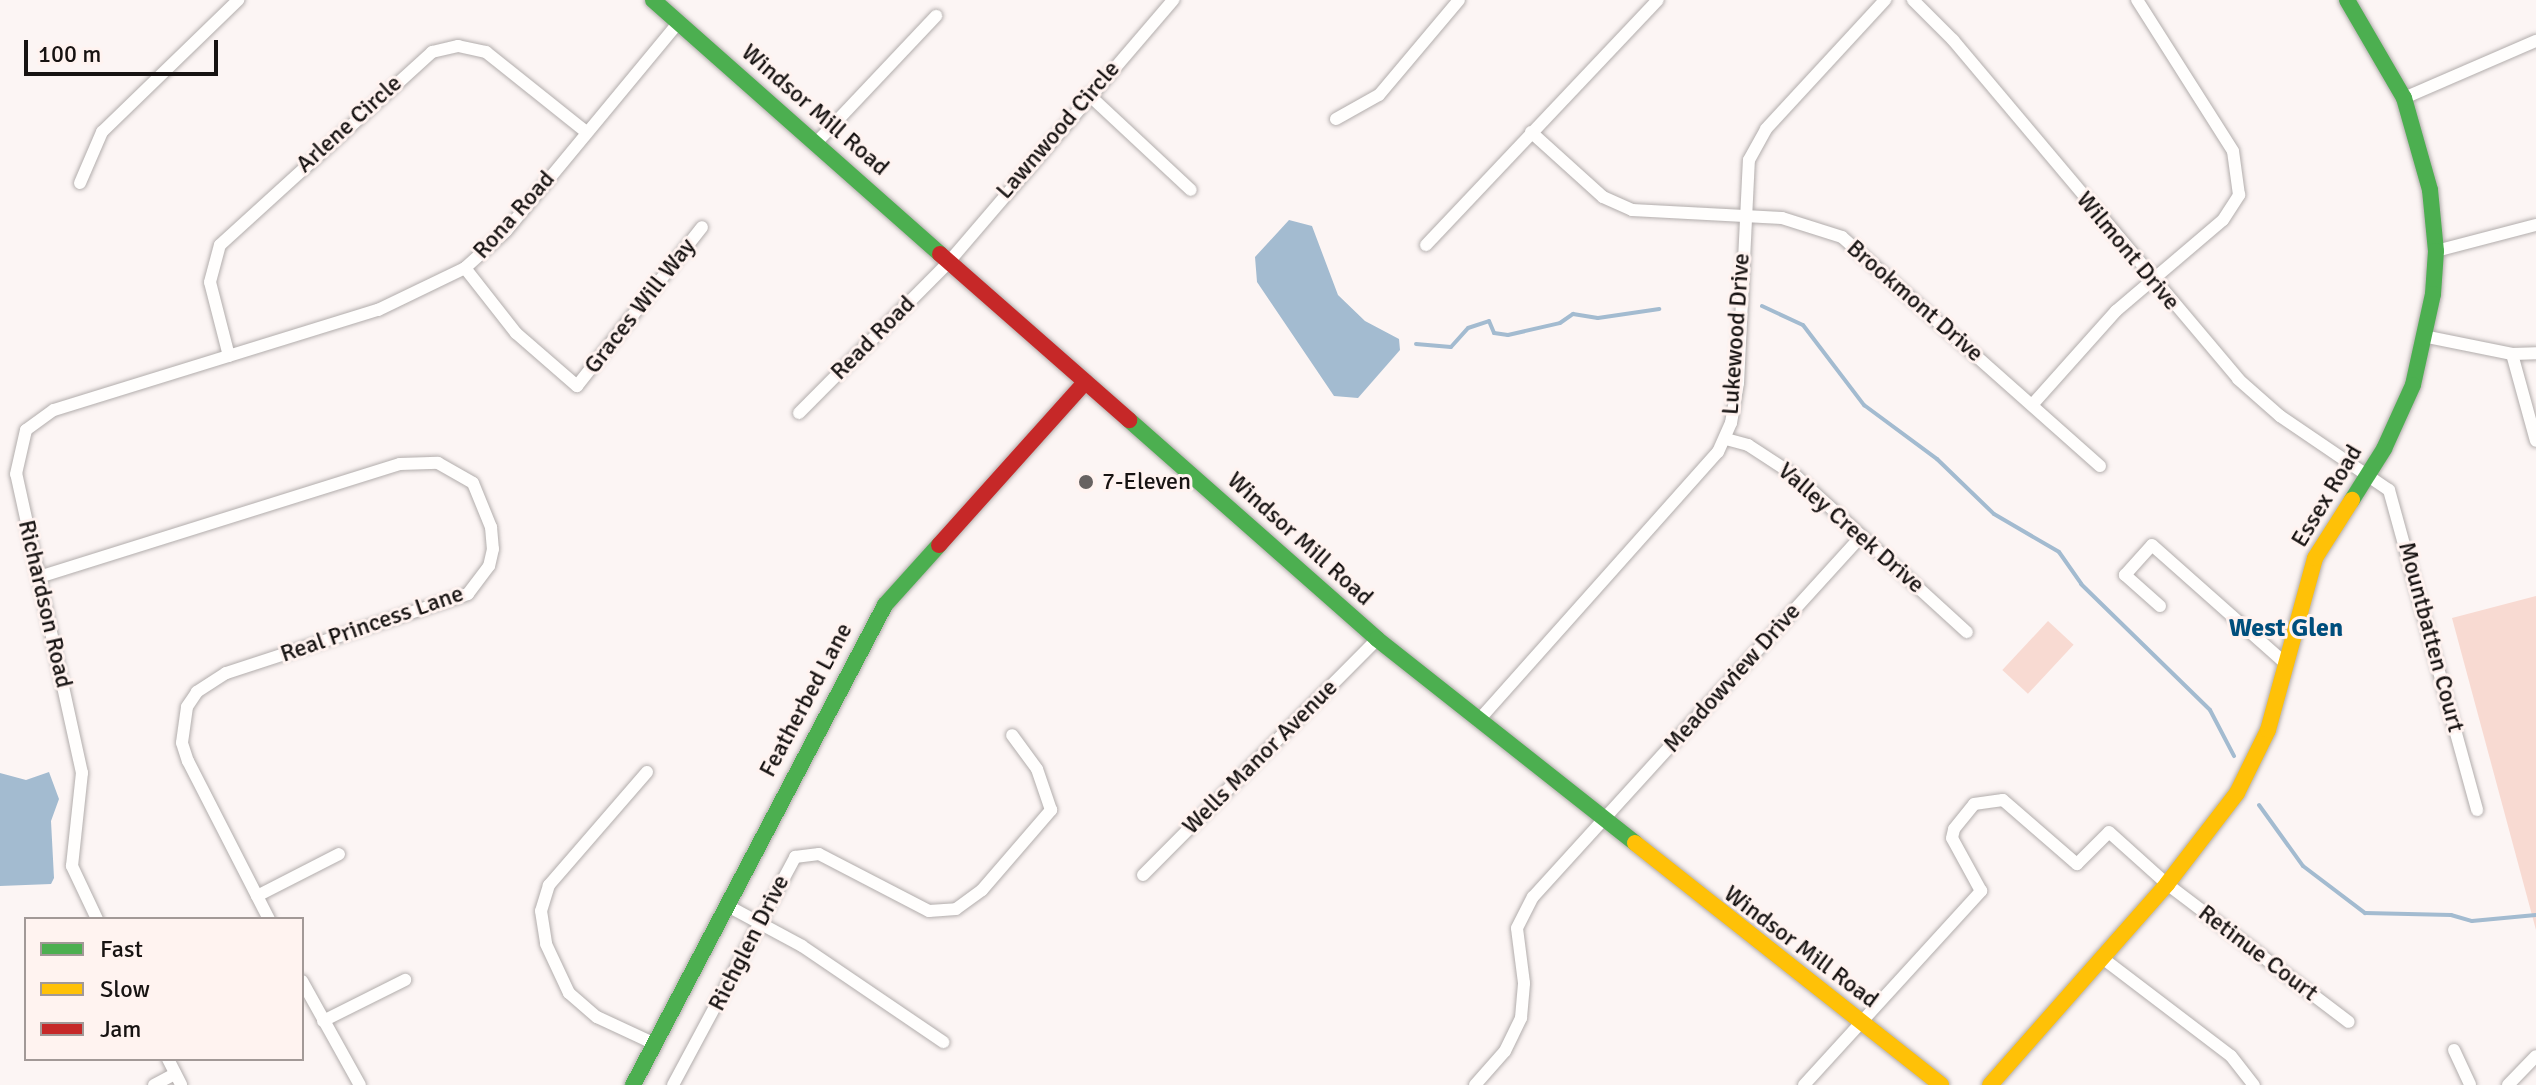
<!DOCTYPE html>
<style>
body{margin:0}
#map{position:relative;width:2536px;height:1085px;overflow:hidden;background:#fcf5f4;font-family:Signika,sans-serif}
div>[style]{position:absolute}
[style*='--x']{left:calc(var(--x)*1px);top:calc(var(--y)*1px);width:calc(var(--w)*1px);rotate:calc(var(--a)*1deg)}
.green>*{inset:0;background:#f8dad2;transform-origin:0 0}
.water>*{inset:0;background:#a3bbd0}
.stream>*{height:4px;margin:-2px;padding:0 2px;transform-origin:2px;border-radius:2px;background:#a3bbd0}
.roads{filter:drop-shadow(0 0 2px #b2adac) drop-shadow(0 0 2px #b2adac)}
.street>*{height:12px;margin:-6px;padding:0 6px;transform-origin:6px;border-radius:6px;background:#fffefd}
.fast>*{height:16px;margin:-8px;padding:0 8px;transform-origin:8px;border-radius:8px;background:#4caf50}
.slow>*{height:16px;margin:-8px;padding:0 8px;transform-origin:8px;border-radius:8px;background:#ffc107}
.jam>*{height:16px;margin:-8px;padding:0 8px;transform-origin:8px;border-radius:8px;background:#c62828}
.dots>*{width:22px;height:22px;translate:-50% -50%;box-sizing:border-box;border:4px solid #fff3f0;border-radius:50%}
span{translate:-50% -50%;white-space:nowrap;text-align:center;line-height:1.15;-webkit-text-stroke:6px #fff3f0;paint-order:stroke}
.street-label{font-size:24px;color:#171312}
.poi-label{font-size:24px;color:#171312}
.left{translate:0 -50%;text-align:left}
.neighbourhood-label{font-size:26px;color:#004e7c;font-weight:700}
.legend{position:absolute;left:24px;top:917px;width:280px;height:144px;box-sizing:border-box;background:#fff3f0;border:2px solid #a29997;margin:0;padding:10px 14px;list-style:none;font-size:24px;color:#171312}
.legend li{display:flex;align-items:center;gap:16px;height:40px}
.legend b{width:40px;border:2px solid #a29997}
.scale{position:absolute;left:24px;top:40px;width:194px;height:36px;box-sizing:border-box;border:4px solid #171312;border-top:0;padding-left:10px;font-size:24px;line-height:28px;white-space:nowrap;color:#171312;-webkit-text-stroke:6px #fff3f0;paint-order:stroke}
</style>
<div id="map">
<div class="green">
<div style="clip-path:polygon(2536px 596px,2536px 930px,2452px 618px)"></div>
<div style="left:2048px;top:621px;width:35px;height:67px;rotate:43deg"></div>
</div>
<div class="water">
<div style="clip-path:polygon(1289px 220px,1312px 226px,1338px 295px,1365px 321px,1399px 339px,1400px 350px,1358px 398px,1334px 396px,1257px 282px,1255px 257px)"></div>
<div style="clip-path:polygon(49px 772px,59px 799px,51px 821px,54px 878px,51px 884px,0 886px,0 773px,26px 780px)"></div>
</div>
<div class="stream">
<div style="--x:1762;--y:306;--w:45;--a:24.9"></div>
<div style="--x:1803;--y:325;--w:101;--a:52.7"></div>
<div style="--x:1864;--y:405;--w:91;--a:36.5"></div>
<div style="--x:1937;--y:459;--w:79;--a:44"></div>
<div style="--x:1994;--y:514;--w:75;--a:30.3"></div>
<div style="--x:2059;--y:552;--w:39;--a:55"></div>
<div style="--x:2081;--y:584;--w:180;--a:44.3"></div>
<div style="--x:2210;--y:710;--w:52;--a:62.4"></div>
<div style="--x:1416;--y:344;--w:35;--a:5"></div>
<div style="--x:1451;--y:347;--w:25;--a:-48"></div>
<div style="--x:1468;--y:328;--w:22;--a:-18"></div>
<div style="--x:1489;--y:321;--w:13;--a:67"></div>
<div style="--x:1494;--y:333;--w:14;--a:8"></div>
<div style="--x:1508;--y:335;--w:53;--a:-13"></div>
<div style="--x:1560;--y:323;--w:16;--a:-35"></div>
<div style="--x:1573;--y:314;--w:25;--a:9"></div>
<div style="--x:1598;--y:318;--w:62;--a:-8.4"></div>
<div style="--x:2259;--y:805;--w:75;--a:54.2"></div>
<div style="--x:2303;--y:866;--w:78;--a:37.2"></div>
<div style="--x:2365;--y:913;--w:86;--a:1.3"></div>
<div style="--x:2451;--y:915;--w:22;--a:16"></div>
<div style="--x:2472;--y:921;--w:64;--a:-5.4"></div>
</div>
<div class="roads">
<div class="street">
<div style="--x:1913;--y:0;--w:57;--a:45"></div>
<div style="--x:1953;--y:40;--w:443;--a:49.9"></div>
<div style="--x:2238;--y:379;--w:56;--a:41.4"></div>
<div style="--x:2280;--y:416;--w:132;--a:34.2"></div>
<div style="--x:2389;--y:490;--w:332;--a:74.6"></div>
<div style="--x:1089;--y:95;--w:139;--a:43"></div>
<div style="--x:2404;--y:98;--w:144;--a:-23.4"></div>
<div style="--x:1336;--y:119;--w:49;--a:-29.2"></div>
<div style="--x:1379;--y:95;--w:124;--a:-49.9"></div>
<div style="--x:1531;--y:132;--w:97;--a:42.1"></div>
<div style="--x:1603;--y:197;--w:32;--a:24"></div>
<div style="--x:1632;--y:210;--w:150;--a:3.1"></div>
<div style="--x:1782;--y:218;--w:63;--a:17.6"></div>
<div style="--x:1842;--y:237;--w:345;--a:41.6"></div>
<div style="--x:816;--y:143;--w:175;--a:-46.6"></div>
<div style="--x:80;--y:183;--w:56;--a:-66.7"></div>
<div style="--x:102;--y:132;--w:190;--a:-44.1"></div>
<div style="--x:1426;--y:245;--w:337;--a:-46.6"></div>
<div style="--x:2436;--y:251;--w:103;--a:-14.6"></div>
<div style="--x:465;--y:268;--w:83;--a:51.9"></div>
<div style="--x:516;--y:333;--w:81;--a:41"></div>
<div style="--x:577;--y:386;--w:202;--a:-51.8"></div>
<div style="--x:2428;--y:337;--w:86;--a:11.4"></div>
<div style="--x:2512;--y:354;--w:24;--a:-2"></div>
<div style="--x:2512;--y:354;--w:90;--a:74.6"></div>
<div style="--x:229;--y:356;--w:76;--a:-104.4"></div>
<div style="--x:210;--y:282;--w:38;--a:-75"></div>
<div style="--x:220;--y:245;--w:287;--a:-42.3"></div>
<div style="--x:432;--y:52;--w:27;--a:-13"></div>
<div style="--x:458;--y:46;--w:29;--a:12"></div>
<div style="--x:486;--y:52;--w:127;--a:38.6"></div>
<div style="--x:2032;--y:405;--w:126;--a:-48.2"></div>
<div style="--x:2116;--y:311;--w:140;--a:-40.4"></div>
<div style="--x:2223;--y:220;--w:30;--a:-57"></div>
<div style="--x:2239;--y:195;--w:44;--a:-97.8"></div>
<div style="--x:2233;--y:151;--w:179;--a:-122.4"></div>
<div style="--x:799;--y:413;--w:210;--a:-45.2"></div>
<div style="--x:947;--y:264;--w:348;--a:-49.4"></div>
<div style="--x:1726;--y:439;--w:23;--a:15"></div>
<div style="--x:1748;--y:445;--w:59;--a:33.1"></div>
<div style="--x:1797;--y:477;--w:230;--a:42.4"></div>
<div style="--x:39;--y:577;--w:378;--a:-17.4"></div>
<div style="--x:400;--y:464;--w:38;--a:-2"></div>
<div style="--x:438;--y:463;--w:40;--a:29.7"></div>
<div style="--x:473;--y:483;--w:48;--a:67.8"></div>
<div style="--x:491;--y:527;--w:22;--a:85"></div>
<div style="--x:493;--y:549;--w:17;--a:103"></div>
<div style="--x:489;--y:566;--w:35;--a:127"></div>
<div style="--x:468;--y:594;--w:255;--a:161.9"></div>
<div style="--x:226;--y:673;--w:35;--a:147"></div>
<div style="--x:197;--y:692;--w:18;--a:124"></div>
<div style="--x:187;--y:707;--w:36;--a:98"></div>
<div style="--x:182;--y:743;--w:19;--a:72"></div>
<div style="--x:188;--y:761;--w:178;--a:62.9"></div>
<div style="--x:2160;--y:606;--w:47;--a:-138.5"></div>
<div style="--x:2125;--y:575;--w:40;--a:-48"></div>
<div style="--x:2152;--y:545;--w:179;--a:41.6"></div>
<div style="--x:1478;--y:721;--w:361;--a:-48.3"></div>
<div style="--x:1718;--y:452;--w:32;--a:-66"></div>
<div style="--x:1731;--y:423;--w:41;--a:-80.1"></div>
<div style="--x:1738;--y:383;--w:223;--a:-87.2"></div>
<div style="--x:1749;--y:160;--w:35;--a:-61"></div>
<div style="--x:1766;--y:129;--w:176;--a:-47.3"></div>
<div style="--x:647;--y:772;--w:150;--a:130.9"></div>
<div style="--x:549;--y:885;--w:27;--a:107"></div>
<div style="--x:541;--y:911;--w:33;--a:81"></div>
<div style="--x:546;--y:944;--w:54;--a:64.9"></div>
<div style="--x:569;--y:993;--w:37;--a:41"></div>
<div style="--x:597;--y:1017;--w:64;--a:25"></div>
<div style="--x:1143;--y:875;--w:332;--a:-45.2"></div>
<div style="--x:257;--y:896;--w:92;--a:-27.1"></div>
<div style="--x:726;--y:905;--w:86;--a:28.3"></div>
<div style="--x:802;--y:946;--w:171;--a:34.2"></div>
<div style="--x:97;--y:919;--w:59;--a:-115.3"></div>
<div style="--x:72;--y:866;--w:94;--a:-83.9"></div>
<div style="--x:82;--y:773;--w:306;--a:-102.4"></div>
<div style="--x:16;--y:474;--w:45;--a:-77.2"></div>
<div style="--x:26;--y:430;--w:34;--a:-36"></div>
<div style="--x:54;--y:410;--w:339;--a:-17.2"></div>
<div style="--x:378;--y:310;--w:97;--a:-25.8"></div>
<div style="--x:465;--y:268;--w:55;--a:-42.1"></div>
<div style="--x:506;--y:231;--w:270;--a:-50.4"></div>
<div style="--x:2101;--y:957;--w:163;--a:37.3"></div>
<div style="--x:2231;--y:1056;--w:37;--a:52"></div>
<div style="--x:302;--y:981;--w:119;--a:60.9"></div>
<div style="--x:323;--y:1021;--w:92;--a:-26.6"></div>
<div style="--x:2454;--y:1050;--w:38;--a:65"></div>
<div style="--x:168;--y:1059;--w:29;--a:63"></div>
<div style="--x:154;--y:1085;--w:24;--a:-28"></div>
<div style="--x:673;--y:1085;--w:259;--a:-61.8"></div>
<div style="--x:795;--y:857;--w:24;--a:-7"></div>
<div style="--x:819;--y:854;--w:124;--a:27.4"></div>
<div style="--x:929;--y:911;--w:27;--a:-4"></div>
<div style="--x:956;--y:909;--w:32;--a:-36"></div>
<div style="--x:982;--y:890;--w:106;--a:-49.2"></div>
<div style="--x:1051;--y:810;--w:43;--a:-108.9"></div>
<div style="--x:1037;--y:769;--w:42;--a:-126.3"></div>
<div style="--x:1475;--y:1085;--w:45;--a:-48.6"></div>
<div style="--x:1505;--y:1051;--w:37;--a:-64"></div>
<div style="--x:1521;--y:1018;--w:35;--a:-85"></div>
<div style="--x:1524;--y:983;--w:55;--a:-97.3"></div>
<div style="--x:1517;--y:928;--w:35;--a:-63"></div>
<div style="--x:1533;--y:897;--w:488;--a:-47.7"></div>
<div style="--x:1804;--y:1085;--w:263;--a:-47.6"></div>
<div style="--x:1981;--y:891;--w:60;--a:-118.7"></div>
<div style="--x:1952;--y:838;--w:9;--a:-77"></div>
<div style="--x:1954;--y:829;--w:32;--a:-51"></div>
<div style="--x:1974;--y:804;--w:29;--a:-8"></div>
<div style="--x:2003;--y:800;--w:98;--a:40.9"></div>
<div style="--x:2077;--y:864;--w:45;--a:-45"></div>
<div style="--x:2109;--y:832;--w:78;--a:41.9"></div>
<div style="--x:2167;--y:884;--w:228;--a:37.2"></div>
<div style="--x:2508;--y:1085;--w:40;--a:-46"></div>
</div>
<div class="fast">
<div style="--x:653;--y:0;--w:383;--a:41.5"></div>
<div style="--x:2347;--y:0;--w:113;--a:59.8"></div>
<div style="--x:2404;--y:98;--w:96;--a:74.2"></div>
<div style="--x:2430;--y:190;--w:61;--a:84.4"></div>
<div style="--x:2436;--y:251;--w:43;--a:94"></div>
<div style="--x:2433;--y:294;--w:93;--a:102.4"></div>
<div style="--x:2413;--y:385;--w:70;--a:114.4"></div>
<div style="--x:2384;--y:449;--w:60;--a:122.1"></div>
<div style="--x:1129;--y:420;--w:331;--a:41.4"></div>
<div style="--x:1377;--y:639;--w:329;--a:38.3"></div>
<div style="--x:633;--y:1085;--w:542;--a:-62.3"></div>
<div style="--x:885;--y:605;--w:81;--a:-48"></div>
</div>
<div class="slow">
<div style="--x:1635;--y:843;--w:390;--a:38.3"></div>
<div style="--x:1990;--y:1085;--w:268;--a:-48.6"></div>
<div style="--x:2167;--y:884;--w:115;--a:-52.4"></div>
<div style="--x:2237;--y:793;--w:70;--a:-63.8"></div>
<div style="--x:2268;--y:730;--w:178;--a:-74.7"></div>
<div style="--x:2315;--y:558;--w:69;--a:-57.5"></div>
</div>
<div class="jam">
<div style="--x:940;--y:254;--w:252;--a:41.3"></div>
<div style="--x:939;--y:545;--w:219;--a:-48.1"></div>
</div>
</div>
<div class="dots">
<div style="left:1086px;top:482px;background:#676261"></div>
</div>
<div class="street-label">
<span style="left:815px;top:110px;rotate:41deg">Windsor Mill Road</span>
<span style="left:349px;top:124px;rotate:-42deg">Arlene Circle</span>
<span style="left:1058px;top:130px;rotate:-49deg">Lawnwood Circle</span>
<span style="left:514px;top:215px;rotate:-48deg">Rona Road</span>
<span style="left:2128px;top:251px;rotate:50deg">Wilmont Drive</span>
<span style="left:1915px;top:301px;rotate:41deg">Brookmont Drive</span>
<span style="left:640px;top:306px;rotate:-52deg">Graces Will Way</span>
<span style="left:1736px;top:334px;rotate:-86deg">Lukewood Drive</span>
<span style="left:873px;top:338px;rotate:-45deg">Read Road</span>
<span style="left:2327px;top:496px;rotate:-59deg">Essex Road</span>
<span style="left:1851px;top:528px;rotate:41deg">Valley Creek Drive</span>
<span style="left:1300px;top:539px;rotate:42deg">Windsor Mill Road</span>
<span style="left:45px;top:604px;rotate:77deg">Richardson Road</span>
<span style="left:372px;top:624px;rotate:-19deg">Real Princess Lane</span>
<span style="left:2431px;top:637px;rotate:75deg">Mountbatten Court</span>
<span style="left:1732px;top:678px;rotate:-48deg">Meadowview Drive</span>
<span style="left:806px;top:700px;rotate:-62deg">Featherbed Lane</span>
<span style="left:1260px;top:757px;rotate:-45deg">Wells Manor Avenue</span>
<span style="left:749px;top:943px;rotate:-63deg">Richglen Drive</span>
<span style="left:1801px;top:947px;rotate:37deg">Windsor Mill Road</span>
<span style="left:2258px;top:953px;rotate:37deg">Retinue Court</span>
</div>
<div class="poi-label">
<span class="left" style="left:1102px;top:482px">7-Eleven</span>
</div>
<div class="neighbourhood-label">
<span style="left:2286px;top:629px">West Glen</span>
</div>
<ul class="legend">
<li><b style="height:10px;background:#4caf50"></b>Fast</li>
<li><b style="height:10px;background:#ffc107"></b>Slow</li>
<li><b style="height:10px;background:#c62828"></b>Jam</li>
</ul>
<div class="scale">100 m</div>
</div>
